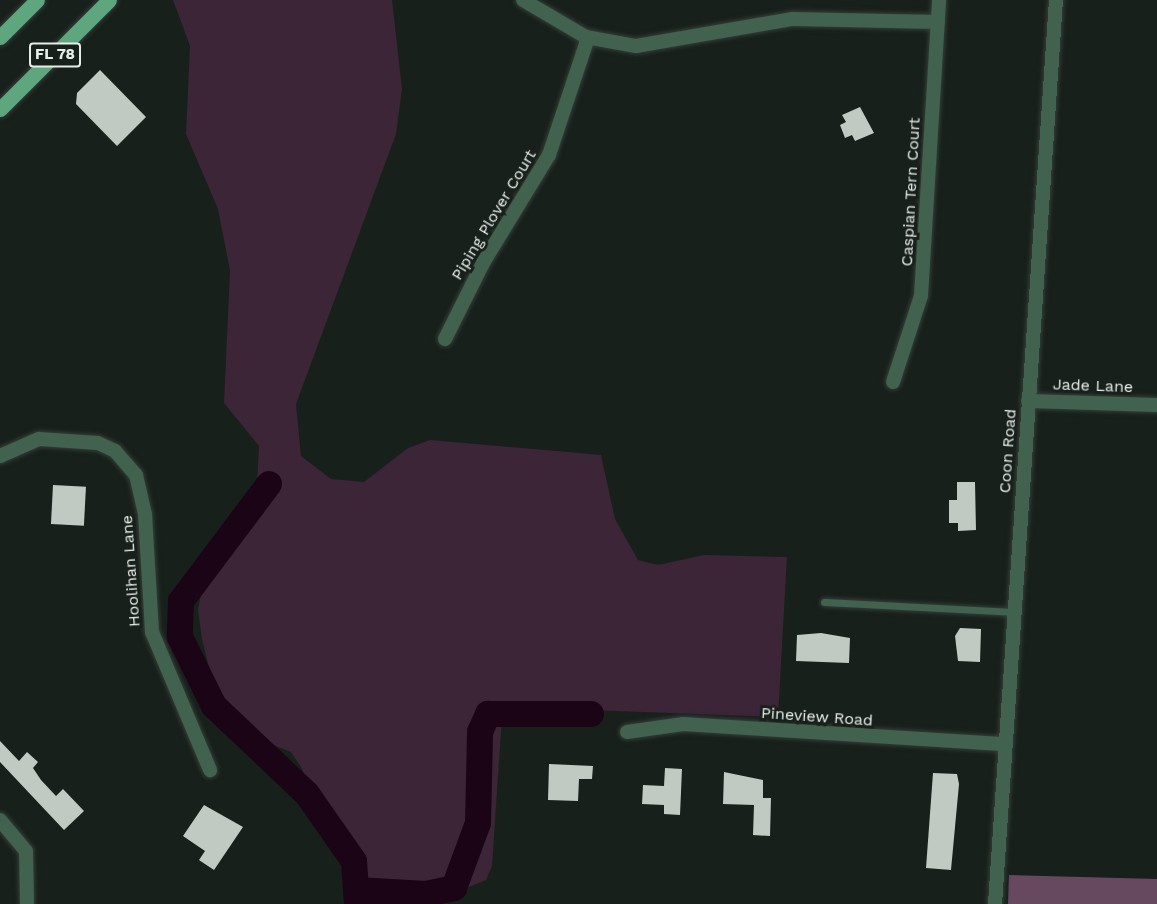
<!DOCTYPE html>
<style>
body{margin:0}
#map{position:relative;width:1157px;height:904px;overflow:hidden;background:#18201b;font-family:"Work Sans",sans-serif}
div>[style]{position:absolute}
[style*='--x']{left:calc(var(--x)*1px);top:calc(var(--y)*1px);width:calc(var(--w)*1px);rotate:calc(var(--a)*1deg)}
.green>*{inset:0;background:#3b2536}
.forest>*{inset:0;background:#66485f}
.river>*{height:26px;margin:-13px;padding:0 13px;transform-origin:13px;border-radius:13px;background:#1a0416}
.building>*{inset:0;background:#c0cac3;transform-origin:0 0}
.roads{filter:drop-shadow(0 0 2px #353d38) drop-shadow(0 0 2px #353d38)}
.service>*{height:7px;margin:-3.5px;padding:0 3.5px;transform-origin:3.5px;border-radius:3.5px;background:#40624e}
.minor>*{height:14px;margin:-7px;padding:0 7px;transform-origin:7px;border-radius:7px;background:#40624e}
.primary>*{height:15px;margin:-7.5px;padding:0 7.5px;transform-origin:7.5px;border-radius:7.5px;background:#5ea67e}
span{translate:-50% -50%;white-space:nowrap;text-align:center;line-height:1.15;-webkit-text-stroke:6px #18201b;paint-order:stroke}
.shield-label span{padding:2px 4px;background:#18201b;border:2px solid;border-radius:4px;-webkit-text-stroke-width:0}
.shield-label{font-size:15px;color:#e7ede9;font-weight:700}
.street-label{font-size:16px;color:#e7ede9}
</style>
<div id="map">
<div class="green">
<div style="clip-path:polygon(173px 0,392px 0,402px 89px,396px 134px,296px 404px,301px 456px,331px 479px,364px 482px,408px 448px,430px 440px,601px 455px,615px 519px,638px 560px,658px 565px,704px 555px,787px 557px,778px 717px,510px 707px,502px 716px,492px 866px,486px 880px,469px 887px,359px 890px,301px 767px,291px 752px,258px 739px,237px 716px,213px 684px,202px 639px,198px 610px,203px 584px,255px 520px,259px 446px,224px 403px,230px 271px,218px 209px,186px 134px,190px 46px)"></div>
</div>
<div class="forest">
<div style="clip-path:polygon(1009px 875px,1157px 879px,1157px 904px,1008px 904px)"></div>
</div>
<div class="river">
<div style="--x:269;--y:484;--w:146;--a:126.9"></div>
<div style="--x:181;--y:601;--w:36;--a:92"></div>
<div style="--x:180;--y:637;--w:77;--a:63.8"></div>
<div style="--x:214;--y:706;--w:128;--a:43.4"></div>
<div style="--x:307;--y:794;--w:82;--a:55"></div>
<div style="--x:354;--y:861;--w:43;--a:86"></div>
<div style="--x:356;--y:890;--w:70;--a:3.3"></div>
<div style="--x:426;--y:894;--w:29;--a:-12"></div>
<div style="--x:454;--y:888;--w:69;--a:-69.7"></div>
<div style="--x:478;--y:823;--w:91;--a:-88.7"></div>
<div style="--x:480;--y:732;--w:20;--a:-66"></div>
<div style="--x:488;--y:714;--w:103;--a:0"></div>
</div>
<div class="building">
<div style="clip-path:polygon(100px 70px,146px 117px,117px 146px,76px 104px,77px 93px)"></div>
<div style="clip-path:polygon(860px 107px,874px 133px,855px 141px,852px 135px,845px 138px,840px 125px,846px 122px,842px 115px)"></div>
<div style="clip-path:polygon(957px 482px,975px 482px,976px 530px,958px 531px,958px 523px,949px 523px,949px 500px,957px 500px)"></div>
<div style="left:53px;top:485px;width:33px;height:39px;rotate:3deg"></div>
<div style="clip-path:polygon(960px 628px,981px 629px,980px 662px,958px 661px,955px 636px)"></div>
<div style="clip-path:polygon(821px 633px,850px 638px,849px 663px,796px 661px,797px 635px)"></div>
<div style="clip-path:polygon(0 741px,19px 761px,27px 752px,38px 762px,33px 768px,41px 780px,56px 796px,63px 789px,84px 811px,64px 830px,0 762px)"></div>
<div style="clip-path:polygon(549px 764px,593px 766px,592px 779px,579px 779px,578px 801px,548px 800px)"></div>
<div style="clip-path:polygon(665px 768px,682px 769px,680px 815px,664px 814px,664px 805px,642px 804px,643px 785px,664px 786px)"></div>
<div style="clip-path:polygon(724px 772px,763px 780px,763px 798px,771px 798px,770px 836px,753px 835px,754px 805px,723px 804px)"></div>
<div style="clip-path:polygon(933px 773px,957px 774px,959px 784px,951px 870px,926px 868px)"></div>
<div style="clip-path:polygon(204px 805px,243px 827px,214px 870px,199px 860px,205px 851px,183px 836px)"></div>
</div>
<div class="roads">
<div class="service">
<div style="--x:824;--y:602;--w:190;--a:3"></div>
</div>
<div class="minor">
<div style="--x:523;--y:0;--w:73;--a:30.4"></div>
<div style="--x:586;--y:37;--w:51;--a:10.2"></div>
<div style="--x:636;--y:46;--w:159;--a:-9.8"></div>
<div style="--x:793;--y:19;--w:145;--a:1.2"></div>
<div style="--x:445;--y:339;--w:85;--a:-63.4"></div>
<div style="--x:483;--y:263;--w:127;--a:-58.6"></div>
<div style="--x:549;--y:155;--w:123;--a:-71.6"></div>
<div style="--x:893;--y:382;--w:90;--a:-72"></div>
<div style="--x:921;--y:296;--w:297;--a:-86.5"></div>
<div style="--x:1028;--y:401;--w:129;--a:1.8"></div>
<div style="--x:0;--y:456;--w:43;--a:-23.6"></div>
<div style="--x:39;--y:439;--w:59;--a:3.9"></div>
<div style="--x:98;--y:443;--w:19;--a:25"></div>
<div style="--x:115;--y:451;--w:32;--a:49"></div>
<div style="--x:136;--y:475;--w:40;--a:77"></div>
<div style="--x:145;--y:514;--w:118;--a:86.6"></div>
<div style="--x:152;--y:632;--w:150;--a:67.2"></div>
<div style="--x:627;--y:732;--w:57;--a:-8.1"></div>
<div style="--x:683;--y:724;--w:323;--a:3.6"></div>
<div style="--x:0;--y:820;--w:40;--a:50"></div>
<div style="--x:26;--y:851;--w:53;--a:88.9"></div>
<div style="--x:995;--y:904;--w:906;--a:-86.14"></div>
</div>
<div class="primary">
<div style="--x:0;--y:37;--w:52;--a:-45"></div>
<div style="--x:0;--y:109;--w:154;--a:-45"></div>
</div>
</div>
<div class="shield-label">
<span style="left:55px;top:55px">FL 78</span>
</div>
<div class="street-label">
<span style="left:911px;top:192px;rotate:-87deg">Caspian Tern Court</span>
<span style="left:494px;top:215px;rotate:-59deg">Piping Plover Court</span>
<span style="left:1093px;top:386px;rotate:2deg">Jade Lane</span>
<span style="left:1008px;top:451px;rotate:-86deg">Coon Road</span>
<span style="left:131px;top:571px;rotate:-94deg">Hoolihan Lane</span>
<span style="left:817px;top:717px;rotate:4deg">Pineview Road</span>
</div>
</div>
